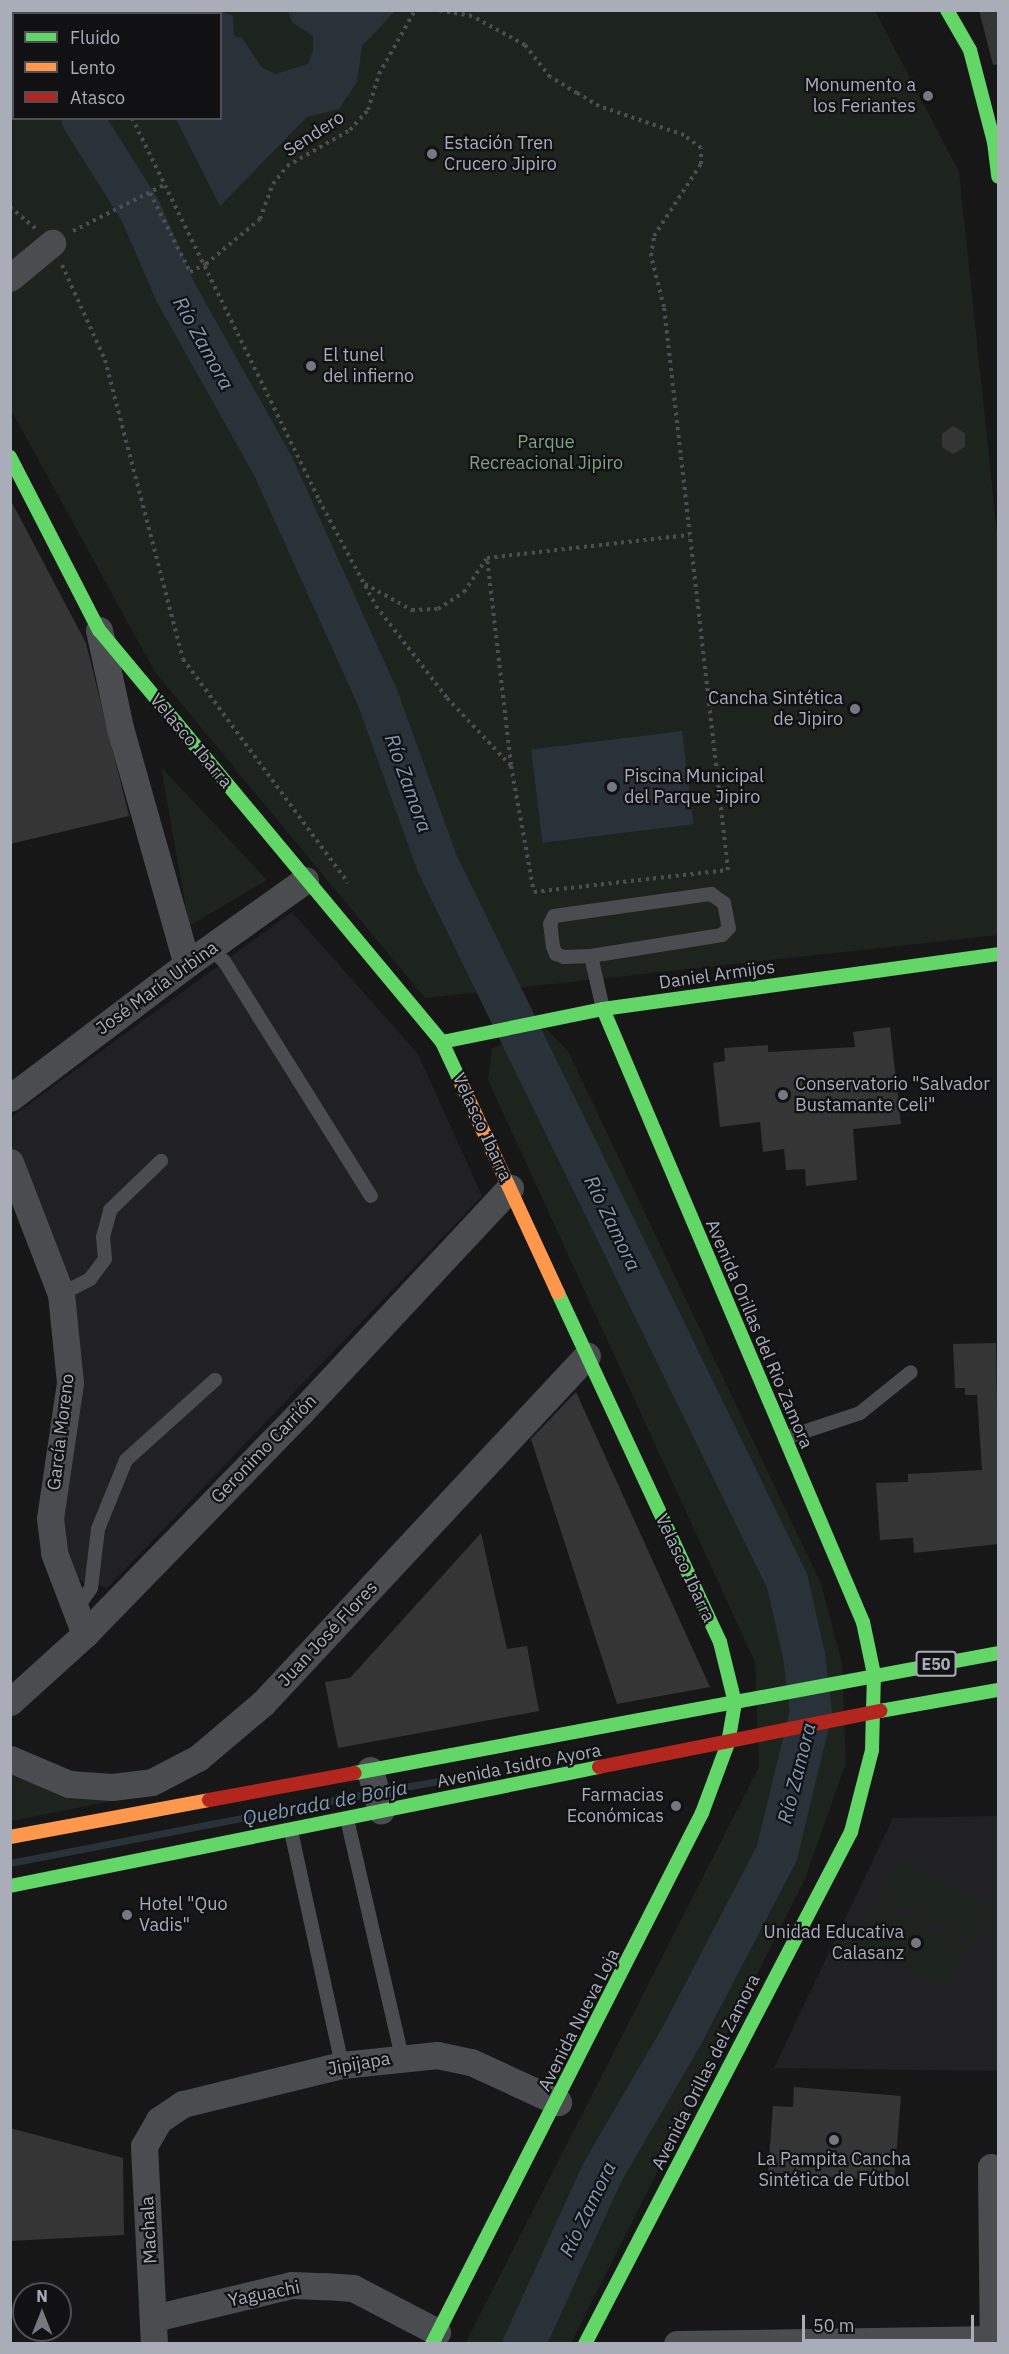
<!DOCTYPE html>
<meta charset="utf-8">
<style>
body{margin:0}
#map{position:relative;width:1009px;height:2354px;overflow:hidden;background:#171717;font-family:"IBM Plex Sans",sans-serif}
div>[style]{position:absolute}
[style*='--x']{left:calc(var(--x)*1px);top:calc(var(--y)*1px);width:calc(var(--w)*1px);rotate:calc(var(--a)*1deg)}
.built>*{inset:0;background:#212123}
.green>*{inset:0;background:#1d241e;transform-origin:0 0}
.water>*{inset:0;background:#2a3239;transform-origin:0 0}
.stream>*{height:7px;margin:-3.5px;padding:0 3.5px;transform-origin:3.5px;border-radius:3.5px;background:#2a3239}
.river>*{height:42px;margin:-21px;padding:0 21px;transform-origin:21px;border-radius:21px;background:#2a3239}
.building>*{inset:0;background:#353536}
.path>*{height:4px;margin-top:-2px;transform-origin:0;background:repeating-linear-gradient(90deg,#4d4e52 0 3px,transparent 0 7.5px)}
.lane>*{height:14px;margin:-7px;padding:0 7px;transform-origin:7px;border-radius:7px;background:#4b4c50}
.street>*{height:27px;margin:-13.5px;padding:0 13.5px;transform-origin:13.5px;border-radius:13.5px;background:#4b4c50}
.fast>*{height:14px;margin:-7px;padding:0 7px;transform-origin:7px;border-radius:7px;background:#63d668}
.slow>*{height:14px;margin:-7px;padding:0 7px;transform-origin:7px;border-radius:7px;background:#ff974d}
.jam>*{height:14px;margin:-7px;padding:0 7px;transform-origin:7px;border-radius:7px;background:#b3261e}
.dots>*{width:16px;height:16px;translate:-50% -50%;box-sizing:border-box;border:3px solid #111113;border-radius:50%}
span{translate:-50% -50%;white-space:nowrap;text-align:center;line-height:1.15;-webkit-text-stroke:4.5px #111113;paint-order:stroke}
.shield-label span{padding:2px 4px;background:#111113;border:2px solid;border-radius:4px;-webkit-text-stroke-width:0}
.shield-label{font-size:16px;color:#a8adb8;font-weight:700}
.poi-label{font-size:18px;color:#a8adb8}
.right{translate:-100% -50%;text-align:right}
.left{translate:0 -50%;text-align:left}
.street-label{font-size:18px;color:#a8adb8}
.park-label{font-size:18px;color:#7fa381}
.water-label{font-size:20px;color:#7f9bb3;font-style:italic}
.frame{position:absolute;inset:0;border:12px solid #a8adb8;pointer-events:none}
.legend{position:absolute;left:12px;top:12px;width:210px;height:108px;box-sizing:border-box;background:#111113;border:2px solid #4d4f55;margin:0;padding:8px 10px;list-style:none;font-size:18px;color:#a8adb8}
.legend li{display:flex;align-items:center;gap:12px;height:30px}
.legend b{width:30px;border:2px solid #4d4f55}
.north{position:absolute;left:12px;top:2282px;width:60px;height:60px;box-sizing:border-box;background:#111113;border:2px solid #4d4f55;border-radius:50%;rotate:0deg;font-size:16px;font-weight:700;line-height:24px;text-align:center;color:#a8adb8}
.north::after{content:'';display:block;margin:auto;width:21px;height:27px;background:#757880;clip-path:polygon(50% 0,100% 100%,50% 72%,0 100%)}
.scale{position:absolute;left:802px;top:2315px;width:172px;height:27px;box-sizing:border-box;border:3px solid #a8adb8;border-top:0;padding-left:8px;font-size:18px;line-height:21px;white-space:nowrap;color:#a8adb8;-webkit-text-stroke:4px #111113;paint-order:stroke}
</style>
<div id="map">
<div class="built">
<div style="clip-path:polygon(292px 912px,418px 1054px,482px 1196px,107px 1588px,78px 1580px,49px 1522px,76px 1389px,11px 1154px,10px 1118px)"></div>
<div style="clip-path:polygon(998px 1816px,998px 2071px,774px 2068px,893px 1818px)"></div>
</div>
<div class="green">
<div style="clip-path:polygon(evenodd,11px 11px,875px 11px,959px 172px,998px 542px,998px 935px,425px 998px,155px 672px,11px 410px,11px 11px,14px 14px,220px 14px,220px 118px,14px 118px,14px 14px)"></div>
<div style="clip-path:polygon(161px 767px,267px 880px,189px 926px)"></div>
<div style="clip-path:polygon(546px 1029px,568px 1051px,821px 1584px,842px 1664px,846px 1763px,804px 1881px,571px 2343px,465px 2344px,759px 1767px,755px 1662px,488px 1080px,492px 1048px)"></div>
<div style="clip-path:polygon(10px 1775px,73px 1798px,117px 1800px,11px 1821px)"></div>
<div style="left:900px;top:1860px;width:104px;height:41px;rotate:27deg"></div>
<div style="left:880px;top:1904px;width:97px;height:46px;rotate:26deg"></div>
</div>
<div class="water">
<div style="clip-path:polygon(122px 11px,220px 11px,233px 16px,234px 36px,242px 38px,262px 68px,276px 74px,308px 64px,313px 51px,313px 36px,292px 22px,288px 11px,395px 11px,362px 46px,357px 82px,339px 109px,307px 117px,220px 206px,176px 119px,220px 118px,220px 14px)"></div>
<div style="left:682px;top:731px;width:94px;height:152px;rotate:83deg"></div>
</div>
<div class="stream">
<div style="--x:381;--y:1791;--w:112;--a:-9.8"></div>
<div style="--x:10;--y:1863;--w:367;--a:-11"></div>
</div>
<div class="river">
<div style="--x:10;--y:13;--w:6;--a:51"></div>
<div style="--x:82;--y:118;--w:109;--a:57.8"></div>
<div style="--x:140;--y:210;--w:90;--a:66.6"></div>
<div style="--x:176;--y:293;--w:198;--a:60.7"></div>
<div style="--x:273;--y:466;--w:252;--a:65.7"></div>
<div style="--x:377;--y:696;--w:177;--a:70.2"></div>
<div style="--x:437;--y:863;--w:799;--a:64.01"></div>
<div style="--x:787;--y:1581;--w:76;--a:77.1"></div>
<div style="--x:804;--y:1655;--w:57;--a:83"></div>
<div style="--x:811;--y:1712;--w:145;--a:103.6"></div>
<div style="--x:777;--y:1853;--w:202;--a:117.5"></div>
<div style="--x:684;--y:2032;--w:163;--a:120.2"></div>
<div style="--x:602;--y:2173;--w:188;--a:114.5"></div>
</div>
<div class="building">
<div style="clip-path:polygon(979px 10px,999px 10px,999px 64px,993px 65px)"></div>
<div style="clip-path:polygon(953px 426px,965px 433px,965px 447px,953px 454px,942px 447px,942px 434px)"></div>
<div style="clip-path:polygon(10px 499px,86px 643px,129px 816px,10px 844px)"></div>
<div style="clip-path:polygon(890px 1027px,901px 1124px,853px 1129px,857px 1180px,806px 1186px,805px 1169px,786px 1170px,784px 1149px,763px 1152px,760px 1122px,720px 1127px,713px 1063px,725px 1061px,724px 1048px,768px 1045px,768px 1052px,855px 1047px,853px 1032px)"></div>
<div style="clip-path:polygon(996px 1343px,999px 1544px,914px 1553px,913px 1538px,880px 1540px,876px 1483px,908px 1482px,908px 1474px,982px 1470px,977px 1395px,965px 1395px,965px 1388px,955px 1388px,953px 1344px)"></div>
<div style="clip-path:polygon(576px 1392px,710px 1687px,617px 1704px,531px 1439px)"></div>
<div style="clip-path:polygon(481px 1533px,507px 1649px,527px 1646px,539px 1711px,338px 1748px,325px 1682px,350px 1678px)"></div>
<div style="clip-path:polygon(794px 2087px,901px 2096px,894px 2182px,768px 2172px,773px 2106px,793px 2107px)"></div>
<div style="clip-path:polygon(10px 2128px,123px 2158px,124px 2235px,10px 2241px)"></div>
</div>
<div class="path">
<div style="--x:77;--y:10;--w:4;--a:76"></div>
<div style="--x:132;--y:118;--w:425;--a:63.9"></div>
<div style="--x:319;--y:500;--w:120;--a:61.7"></div>
<div style="--x:376;--y:606;--w:116;--a:52.3"></div>
<div style="--x:447;--y:698;--w:93;--a:46.7"></div>
<div style="--x:511;--y:766;--w:128;--a:79.7"></div>
<div style="--x:534;--y:892;--w:195;--a:-6.5"></div>
<div style="--x:728;--y:870;--w:567;--a:-96.49"></div>
<div style="--x:664;--y:307;--w:53;--a:-104.3"></div>
<div style="--x:651;--y:256;--w:20;--a:-81"></div>
<div style="--x:654;--y:236;--w:86;--a:-56.9"></div>
<div style="--x:701;--y:164;--w:16;--a:-90"></div>
<div style="--x:701;--y:148;--w:21;--a:-143"></div>
<div style="--x:684;--y:135;--w:90;--a:-161.2"></div>
<div style="--x:599;--y:106;--w:26;--a:-149"></div>
<div style="--x:577;--y:93;--w:31;--a:-149"></div>
<div style="--x:550;--y:77;--w:41;--a:-128"></div>
<div style="--x:525;--y:45;--w:60;--a:-151.3"></div>
<div style="--x:472;--y:16;--w:35;--a:-170"></div>
<div style="--x:150;--y:193;--w:89;--a:63.1"></div>
<div style="--x:190;--y:272;--w:18;--a:-27"></div>
<div style="--x:206;--y:264;--w:70;--a:-39.8"></div>
<div style="--x:260;--y:219;--w:37;--a:-70"></div>
<div style="--x:273;--y:184;--w:23;--a:-52"></div>
<div style="--x:287;--y:166;--w:73;--a:-29.7"></div>
<div style="--x:350;--y:130;--w:27;--a:-48"></div>
<div style="--x:368;--y:110;--w:38;--a:-73"></div>
<div style="--x:379;--y:74;--w:73;--a:-60.6"></div>
<div style="--x:10;--y:207;--w:33;--a:40"></div>
<div style="--x:73;--y:231;--w:104;--a:-26.8"></div>
<div style="--x:62;--y:265;--w:104;--a:65.6"></div>
<div style="--x:105;--y:360;--w:309;--a:75.4"></div>
<div style="--x:183;--y:659;--w:278;--a:53.6"></div>
<div style="--x:365;--y:584;--w:54;--a:29"></div>
<div style="--x:412;--y:610;--w:26;--a:-2"></div>
<div style="--x:438;--y:609;--w:31;--a:-33"></div>
<div style="--x:464;--y:592;--w:40;--a:-56"></div>
<div style="--x:511;--y:765;--w:208;--a:-96.6"></div>
<div style="--x:487;--y:558;--w:203;--a:-6.5"></div>
</div>
<div class="lane">
<div style="--x:711;--y:894;--w:16;--a:35"></div>
<div style="--x:724;--y:903;--w:25;--a:79"></div>
<div style="--x:729;--y:928;--w:10;--a:135"></div>
<div style="--x:722;--y:935;--w:133;--a:170.9"></div>
<div style="--x:591;--y:956;--w:27;--a:178"></div>
<div style="--x:564;--y:957;--w:9;--a:-159"></div>
<div style="--x:556;--y:954;--w:8;--a:-113"></div>
<div style="--x:553;--y:947;--w:23;--a:-97"></div>
<div style="--x:550;--y:924;--w:9;--a:-63"></div>
<div style="--x:554;--y:916;--w:159;--a:-8"></div>
<div style="--x:210;--y:949;--w:18;--a:41"></div>
<div style="--x:224;--y:961;--w:277;--a:58"></div>
<div style="--x:591;--y:956;--w:54;--a:77.2"></div>
<div style="--x:61;--y:1294;--w:33;--a:-27"></div>
<div style="--x:90;--y:1279;--w:25;--a:-53"></div>
<div style="--x:105;--y:1259;--w:22;--a:-95"></div>
<div style="--x:103;--y:1237;--w:28;--a:-75"></div>
<div style="--x:110;--y:1210;--w:71;--a:-43.9"></div>
<div style="--x:785;--y:1438;--w:79;--a:-18.4"></div>
<div style="--x:860;--y:1413;--w:65;--a:-38.8"></div>
<div style="--x:75;--y:1611;--w:28;--a:-55"></div>
<div style="--x:91;--y:1588;--w:59;--a:-83.2"></div>
<div style="--x:98;--y:1529;--w:74;--a:-67.9"></div>
<div style="--x:126;--y:1460;--w:120;--a:-42"></div>
<div style="--x:347;--y:1819;--w:244;--a:77"></div>
<div style="--x:291;--y:1831;--w:239;--a:77.7"></div>
</div>
<div class="street">
<div style="--x:10;--y:278;--w:55;--a:-39.8"></div>
<div style="--x:99;--y:630;--w:100;--a:77.9"></div>
<div style="--x:120;--y:728;--w:245;--a:74.2"></div>
<div style="--x:10;--y:1098;--w:222;--a:-37.1"></div>
<div style="--x:187;--y:964;--w:145;--a:-35.4"></div>
<div style="--x:10;--y:1162;--w:142;--a:68.9"></div>
<div style="--x:61;--y:1294;--w:89;--a:84.2"></div>
<div style="--x:70;--y:1383;--w:136;--a:98.4"></div>
<div style="--x:50;--y:1518;--w:35;--a:83"></div>
<div style="--x:54;--y:1553;--w:87;--a:69.1"></div>
<div style="--x:10;--y:1702;--w:101;--a:-42.2"></div>
<div style="--x:85;--y:1634;--w:308;--a:-45.8"></div>
<div style="--x:300;--y:1413;--w:308;--a:-47"></div>
<div style="--x:10;--y:1759;--w:64;--a:23"></div>
<div style="--x:69;--y:1784;--w:43;--a:4"></div>
<div style="--x:112;--y:1787;--w:40;--a:-7.1"></div>
<div style="--x:152;--y:1782;--w:52;--a:-27.6"></div>
<div style="--x:198;--y:1758;--w:85;--a:-40.2"></div>
<div style="--x:263;--y:1703;--w:475;--a:-47"></div>
<div style="--x:370;--y:1770;--w:42;--a:75"></div>
<div style="--x:991;--y:2167;--w:177;--a:89.4"></div>
<div style="--x:154;--y:2318;--w:141;--a:-13.5"></div>
<div style="--x:291;--y:2285;--w:33;--a:2"></div>
<div style="--x:324;--y:2286;--w:29;--a:4"></div>
<div style="--x:353;--y:2288;--w:95;--a:27.6"></div>
<div style="--x:154;--y:2344;--w:198;--a:-92.9"></div>
<div style="--x:144;--y:2146;--w:30;--a:-60"></div>
<div style="--x:159;--y:2120;--w:29;--a:-34"></div>
<div style="--x:183;--y:2104;--w:164;--a:-13.8"></div>
<div style="--x:342;--y:2065;--w:96;--a:-6"></div>
<div style="--x:437;--y:2055;--w:35;--a:12"></div>
<div style="--x:471;--y:2062;--w:96;--a:24.7"></div>
<div style="--x:677;--y:2344;--w:321;--a:-0.9"></div>
</div>
<div class="fast">
<div style="--x:947;--y:10;--w:46;--a:60.1"></div>
<div style="--x:970;--y:50;--w:95;--a:75.4"></div>
<div style="--x:994;--y:142;--w:35;--a:83"></div>
<div style="--x:10;--y:457;--w:195;--a:62.8"></div>
<div style="--x:99;--y:630;--w:536;--a:50.22"></div>
<div style="--x:442;--y:1042;--w:45;--a:65.1"></div>
<div style="--x:603;--y:1009;--w:666;--a:67.02"></div>
<div style="--x:863;--y:1622;--w:53;--a:78.1"></div>
<div style="--x:442;--y:1042;--w:164;--a:-11.6"></div>
<div style="--x:603;--y:1009;--w:399;--a:-7.9"></div>
<div style="--x:558;--y:1293;--w:385;--a:65.1"></div>
<div style="--x:720;--y:1642;--w:63;--a:76.2"></div>
<div style="--x:880;--y:1711;--w:120;--a:-10.1"></div>
<div style="--x:355;--y:1773;--w:654;--a:-10.57"></div>
<div style="--x:10;--y:1886;--w:601;--a:-11.42"></div>
<div style="--x:432;--y:2344;--w:596;--a:-63.05"></div>
<div style="--x:702;--y:1813;--w:75;--a:-69.6"></div>
<div style="--x:728;--y:1743;--w:41;--a:-80.1"></div>
<div style="--x:585;--y:2344;--w:577;--a:-62.55"></div>
<div style="--x:851;--y:1832;--w:85;--a:-75.6"></div>
<div style="--x:872;--y:1750;--w:76;--a:-88.5"></div>
</div>
<div class="slow">
<div style="--x:461;--y:1083;--w:231;--a:65.2"></div>
<div style="--x:10;--y:1837;--w:202;--a:-10.5"></div>
</div>
<div class="jam">
<div style="--x:599;--y:1767;--w:287;--a:-11.3"></div>
<div style="--x:209;--y:1800;--w:148;--a:-10.5"></div>
</div>
<div class="dots">
<div style="left:928px;top:96px;background:#757880"></div>
<div style="left:432px;top:154px;background:#757880"></div>
<div style="left:311px;top:366px;background:#757880"></div>
<div style="left:855px;top:709px;background:#757880"></div>
<div style="left:612px;top:787px;background:#757880"></div>
<div style="left:783px;top:1095px;background:#757880"></div>
<div style="left:676px;top:1806px;background:#757880"></div>
<div style="left:127px;top:1915px;background:#757880"></div>
<div style="left:916px;top:1943px;background:#757880"></div>
<div style="left:834px;top:2140px;background:#757880"></div>
</div>
<div class="shield-label">
<span style="left:936px;top:1664px">E50</span>
</div>
<div class="poi-label">
<span class="right" style="left:916px;top:96px">Monumento a<br>los Feriantes</span>
<span class="left" style="left:444px;top:154px">Estación Tren<br>Crucero Jipiro</span>
<span class="left" style="left:323px;top:366px">El tunel<br>del infierno</span>
<span class="right" style="left:843px;top:709px">Cancha Sintética<br>de Jipiro</span>
<span class="left" style="left:624px;top:787px">Piscina Municipal<br>del Parque Jipiro</span>
<span class="left" style="left:795px;top:1095px">Conservatorio "Salvador<br>Bustamante Celi"</span>
<span class="right" style="left:664px;top:1806px">Farmacias<br>Económicas</span>
<span class="left" style="left:139px;top:1915px">Hotel "Quo<br>Vadis"</span>
<span class="right" style="left:904px;top:1943px">Unidad Educativa<br>Calasanz</span>
<span style="left:834px;top:2170px">La Pampita Cancha<br>Sintética de Fútbol</span>
</div>
<div class="street-label">
<span style="left:314px;top:134px;rotate:-33deg">Sendero</span>
<span style="left:191px;top:741px;rotate:50deg">Velasco Ibarra</span>
<span style="left:717px;top:975px;rotate:-8deg">Daniel Armijos</span>
<span style="left:157px;top:988px;rotate:-36deg">José María Urbina</span>
<span style="left:482px;top:1127px;rotate:65deg">Velasco Ibarra</span>
<span style="left:759px;top:1334px;rotate:67deg">Avenida Orillas del Rio Zamora</span>
<span style="left:61px;top:1432px;rotate:-83deg">García Moreno</span>
<span style="left:264px;top:1449px;rotate:-46deg">Geronimo Carrión</span>
<span style="left:685px;top:1568px;rotate:65deg">Velasco Ibarra</span>
<span style="left:328px;top:1634px;rotate:-47deg">Juan José Flores</span>
<span style="left:519px;top:1766px;rotate:-11deg">Avenida Isidro Ayora</span>
<span style="left:579px;top:2020px;rotate:-63deg">Avenida Nueva Loja</span>
<span style="left:359px;top:2064px;rotate:-10deg">Jipijapa</span>
<span style="left:706px;top:2072px;rotate:-63deg">Avenida Orillas del Zamora</span>
<span style="left:149px;top:2230px;rotate:-93deg">Machala</span>
<span style="left:264px;top:2294px;rotate:-11deg">Yaguachi</span>
</div>
<div class="park-label">
<span style="left:546px;top:453px">Parque<br>Recreacional Jipiro</span>
</div>
<div class="water-label">
<span style="left:204px;top:343px;rotate:61deg">Río Zamora</span>
<span style="left:409px;top:783px;rotate:70deg">Río Zamora</span>
<span style="left:613px;top:1223px;rotate:64deg">Río Zamora</span>
<span style="left:796px;top:1773px;rotate:-76deg">Río Zamora</span>
<span style="left:325px;top:1802px;rotate:-11deg">Quebrada de Borja</span>
<span style="left:587px;top:2209px;rotate:-64deg">Río Zamora</span>
</div>
<div class="frame"></div>
<ul class="legend">
<li><b style="height:8px;background:#63d668"></b>Fluido</li>
<li><b style="height:8px;background:#ff974d"></b>Lento</li>
<li><b style="height:8px;background:#b3261e"></b>Atasco</li>
</ul>
<div class="north">N</div>
<div class="scale">50 m</div>
</div>
